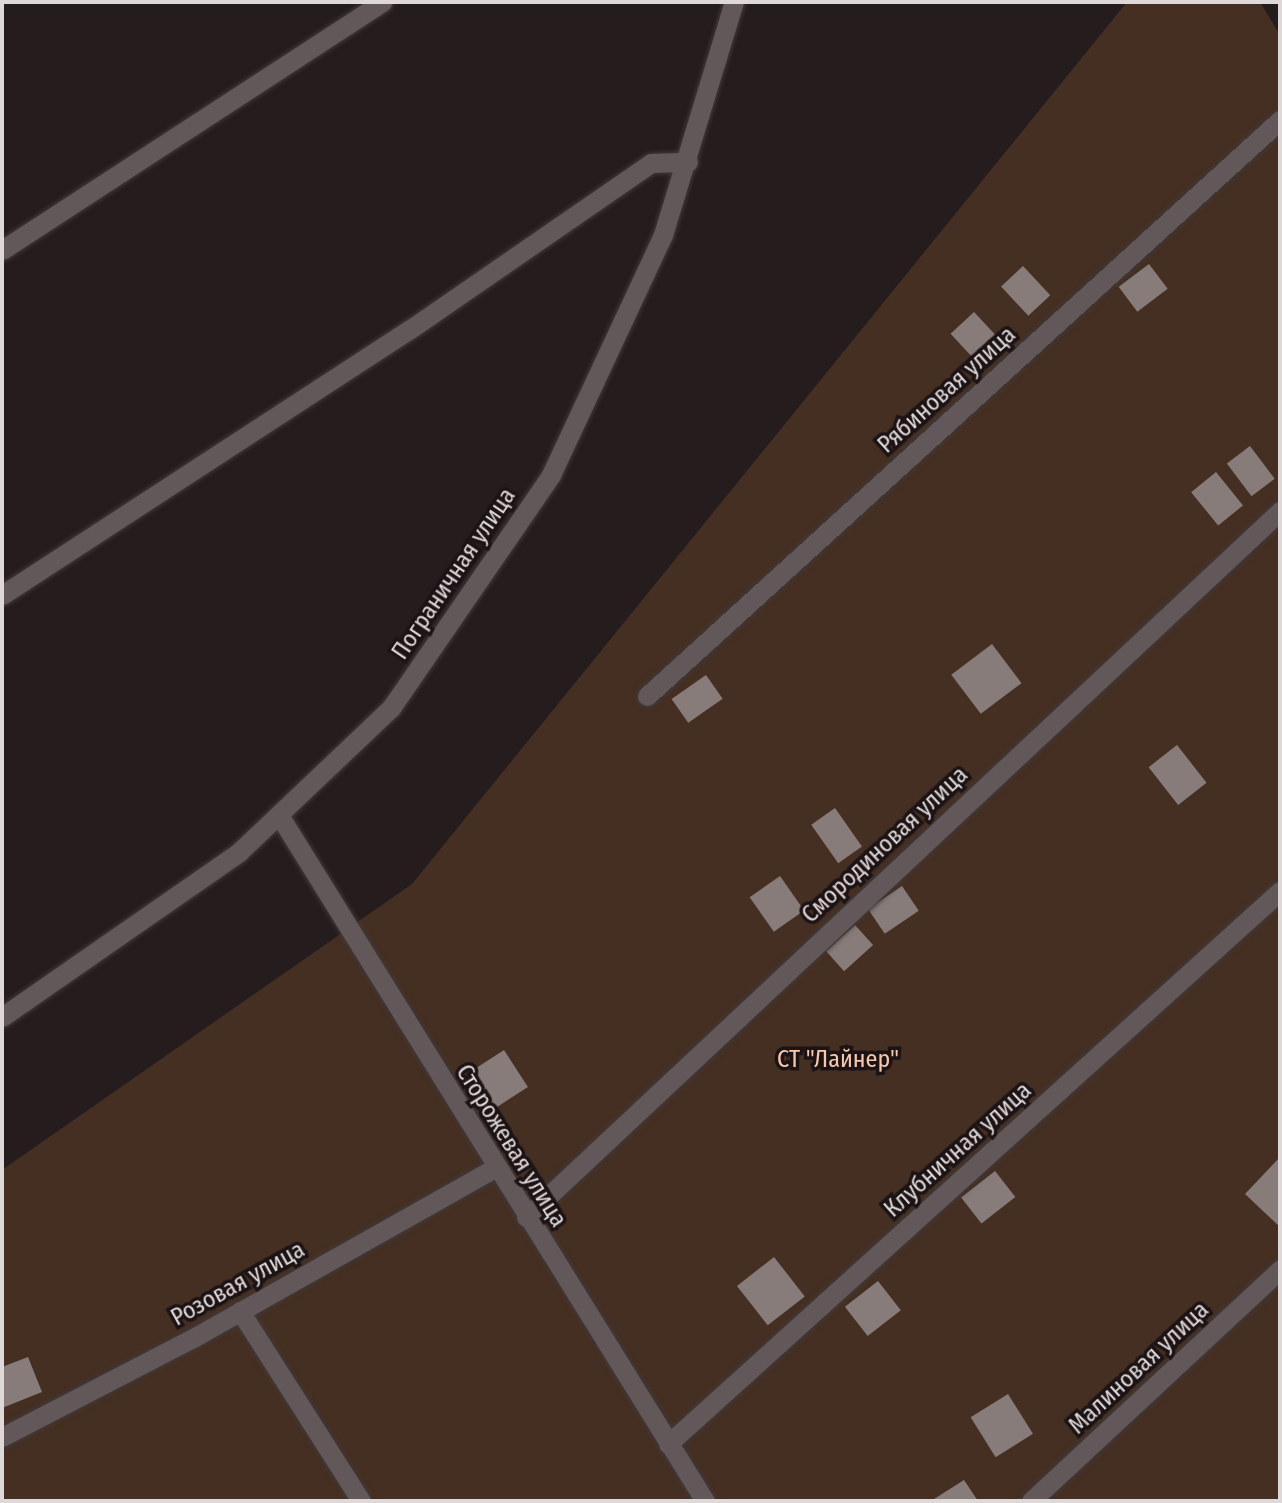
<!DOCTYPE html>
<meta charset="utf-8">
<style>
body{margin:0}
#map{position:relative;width:1282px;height:1503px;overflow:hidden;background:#251c1e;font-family:"Fira Sans Condensed",sans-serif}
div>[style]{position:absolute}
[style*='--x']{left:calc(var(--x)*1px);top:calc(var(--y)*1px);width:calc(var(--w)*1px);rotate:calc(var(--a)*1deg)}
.green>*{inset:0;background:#452f22}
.building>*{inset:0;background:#877c7a;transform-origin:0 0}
.roads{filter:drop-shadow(0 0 2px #40393a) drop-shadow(0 0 2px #40393a)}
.minor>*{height:19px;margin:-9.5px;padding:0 9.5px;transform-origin:9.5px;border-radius:9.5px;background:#625759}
span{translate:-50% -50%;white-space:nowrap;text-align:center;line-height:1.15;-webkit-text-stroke:7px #1c1315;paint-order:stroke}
.street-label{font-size:24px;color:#ded8d9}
.park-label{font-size:24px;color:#f9c8ac}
.frame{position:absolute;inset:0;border:4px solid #ded8d9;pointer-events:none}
</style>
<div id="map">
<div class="green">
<div style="clip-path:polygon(1127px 2px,1260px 2px,1280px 35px,1280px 1501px,2px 1501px,2px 1170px,412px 884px)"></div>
</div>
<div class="building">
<div style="left:1149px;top:264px;width:31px;height:38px;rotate:53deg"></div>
<div style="left:1023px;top:266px;width:40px;height:30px;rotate:47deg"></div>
<div style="left:974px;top:312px;width:37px;height:32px;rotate:47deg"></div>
<div style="left:1250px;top:446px;width:41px;height:29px;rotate:53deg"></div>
<div style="left:1216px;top:472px;width:43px;height:32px;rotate:51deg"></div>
<div style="left:992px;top:644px;width:49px;height:51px;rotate:53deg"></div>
<div style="left:706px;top:675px;width:29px;height:42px;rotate:55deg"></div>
<div style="left:1177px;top:745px;width:48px;height:36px;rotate:52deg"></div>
<div style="left:835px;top:808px;width:47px;height:29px;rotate:55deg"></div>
<div style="left:780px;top:876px;width:42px;height:37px;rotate:55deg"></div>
<div style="left:902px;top:886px;width:30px;height:41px;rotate:56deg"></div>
<div style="left:855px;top:925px;width:27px;height:39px;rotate:48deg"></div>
<div style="left:504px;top:1050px;width:44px;height:40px;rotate:57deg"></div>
<div style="clip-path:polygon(1280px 1157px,1280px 1227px,1245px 1194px)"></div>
<div style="left:995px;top:1171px;width:33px;height:43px;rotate:52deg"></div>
<div style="left:774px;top:1257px;width:50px;height:47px;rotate:52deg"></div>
<div style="left:878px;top:1281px;width:37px;height:42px;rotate:52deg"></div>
<div style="clip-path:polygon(28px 1357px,42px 1392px,2px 1408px,2px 1367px)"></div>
<div style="left:1008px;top:1394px;width:47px;height:44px;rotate:58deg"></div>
<div style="clip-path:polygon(964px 1480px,978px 1501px,931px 1501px)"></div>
</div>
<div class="roads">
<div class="minor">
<div style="--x:2;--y:250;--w:454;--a:-33.1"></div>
<div style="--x:2;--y:595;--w:486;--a:-33.1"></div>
<div style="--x:409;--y:330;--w:294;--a:-34.6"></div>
<div style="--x:651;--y:163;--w:37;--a:-2"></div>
<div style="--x:647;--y:696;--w:856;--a:-42.3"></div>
<div style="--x:279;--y:815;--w:808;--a:58.16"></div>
<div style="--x:2;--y:1017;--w:289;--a:-34.8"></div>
<div style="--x:239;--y:852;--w:209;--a:-43.5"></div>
<div style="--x:391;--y:708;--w:283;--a:-55.5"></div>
<div style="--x:551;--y:475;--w:265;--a:-65"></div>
<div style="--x:663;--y:235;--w:244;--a:-73.1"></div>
<div style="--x:526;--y:1217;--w:1033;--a:-43.12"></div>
<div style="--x:240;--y:1311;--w:225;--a:57.5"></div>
<div style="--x:2;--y:1437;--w:215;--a:-27.4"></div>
<div style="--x:193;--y:1338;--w:347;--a:-29.4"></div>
<div style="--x:668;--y:1444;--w:825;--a:-42.1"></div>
<div style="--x:1031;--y:1501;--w:340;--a:-42.9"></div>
</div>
</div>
<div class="street-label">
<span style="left:947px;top:390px;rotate:-42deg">Рябиновая улица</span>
<span style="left:454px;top:574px;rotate:-56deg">Пограничная улица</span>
<span style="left:885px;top:845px;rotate:-43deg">Смородиновая улица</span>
<span style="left:511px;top:1146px;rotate:58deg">Сторожевая улица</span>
<span style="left:958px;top:1150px;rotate:-42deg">Клубничная улица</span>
<span style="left:238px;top:1284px;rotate:-29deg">Розовая улица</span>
<span style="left:1139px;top:1368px;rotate:-43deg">Малиновая улица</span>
</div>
<div class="park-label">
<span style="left:838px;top:1060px">СТ "Лайнер"</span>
</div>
<div class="frame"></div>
</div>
